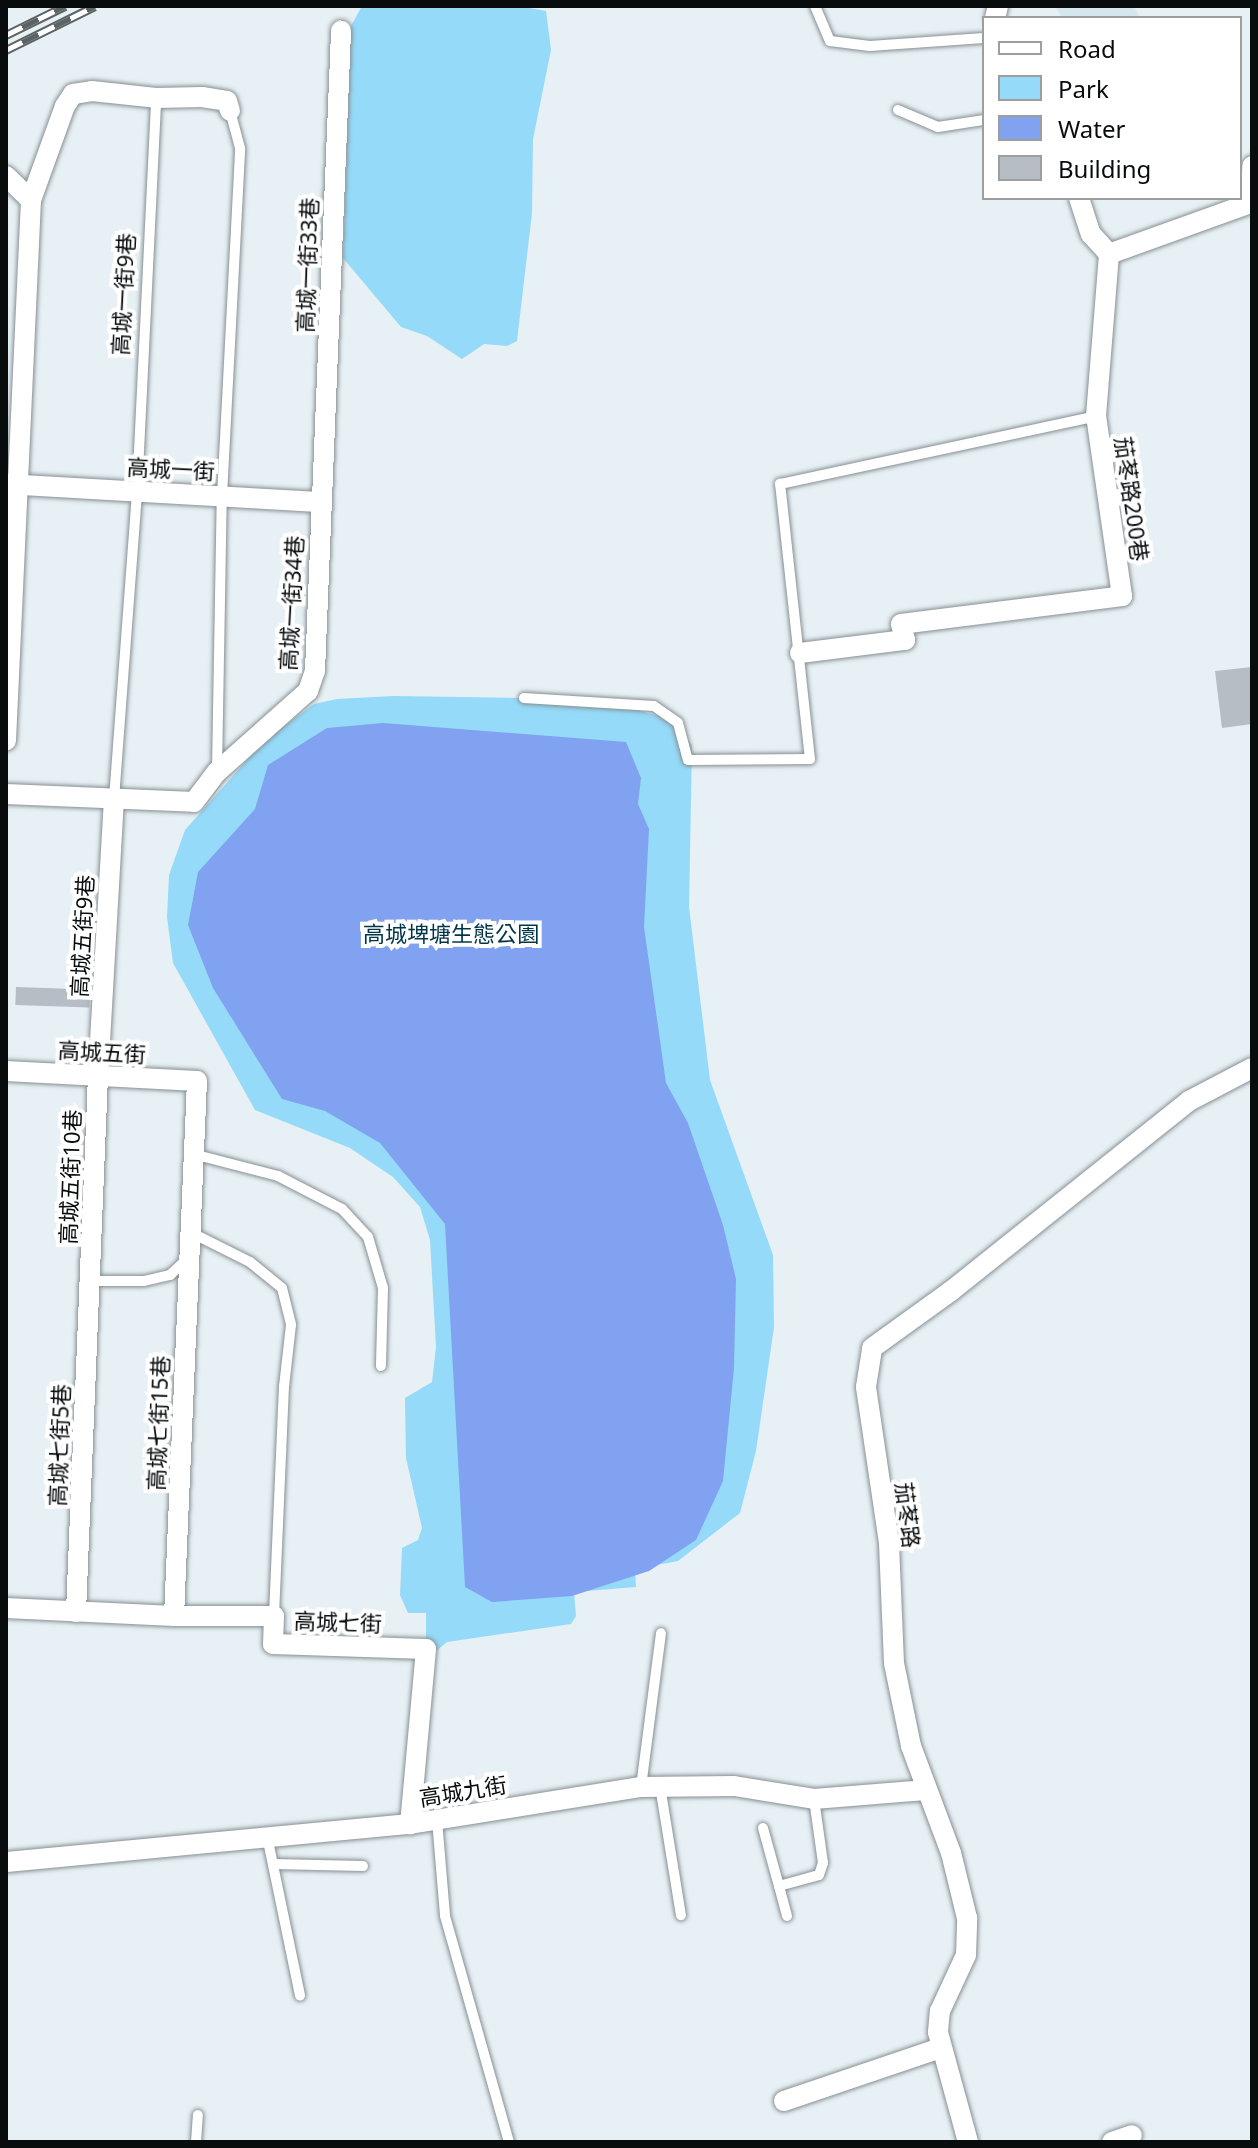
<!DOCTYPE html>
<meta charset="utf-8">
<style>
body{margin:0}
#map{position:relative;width:1258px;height:2148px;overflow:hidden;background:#e7f0f4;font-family:"Noto Sans","Noto Sans TC",sans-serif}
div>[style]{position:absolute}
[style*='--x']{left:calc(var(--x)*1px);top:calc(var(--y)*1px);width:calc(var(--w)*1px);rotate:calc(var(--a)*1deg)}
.built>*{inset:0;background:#d5e6ee}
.green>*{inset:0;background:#95daf8}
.water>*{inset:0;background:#80a2f0}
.building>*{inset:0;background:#b7bdc4;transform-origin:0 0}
.roads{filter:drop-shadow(0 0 2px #878f93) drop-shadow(0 0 2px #878f93)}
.lane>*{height:10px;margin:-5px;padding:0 5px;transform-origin:5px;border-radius:5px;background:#fff}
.street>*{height:20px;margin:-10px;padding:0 10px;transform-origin:10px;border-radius:10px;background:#fff}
.rail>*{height:9px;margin-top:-4.5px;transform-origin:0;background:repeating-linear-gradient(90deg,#fff 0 18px,#5d6365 0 36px);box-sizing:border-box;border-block:2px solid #5d6365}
span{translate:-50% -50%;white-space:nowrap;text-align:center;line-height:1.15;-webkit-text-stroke:8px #fff;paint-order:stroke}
.street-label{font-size:22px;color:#090c0d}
.park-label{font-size:22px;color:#003547}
.frame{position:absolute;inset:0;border:8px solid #090c0d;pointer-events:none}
.legend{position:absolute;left:982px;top:16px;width:260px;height:184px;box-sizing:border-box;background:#fff;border:2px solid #9d9e9e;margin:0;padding:10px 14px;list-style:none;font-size:24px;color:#090c0d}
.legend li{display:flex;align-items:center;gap:16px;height:40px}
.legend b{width:40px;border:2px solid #9d9e9e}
</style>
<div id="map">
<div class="built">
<div style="clip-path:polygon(1055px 6px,1134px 6px,1140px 18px,1062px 18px)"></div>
</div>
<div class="green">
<div style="clip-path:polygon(362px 6px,518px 6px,546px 11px,551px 50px,533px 139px,532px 213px,517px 341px,507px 346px,484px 344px,462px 359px,427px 336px,401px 327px,343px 258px,351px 26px)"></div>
<div style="clip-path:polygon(394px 696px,521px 698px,630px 708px,666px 718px,692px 745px,689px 907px,710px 1080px,773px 1255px,774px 1327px,756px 1451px,740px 1513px,678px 1561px,635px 1569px,636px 1587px,574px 1592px,576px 1616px,571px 1624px,447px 1642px,436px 1651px,426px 1638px,426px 1613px,408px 1613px,400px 1595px,402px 1548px,418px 1540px,422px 1528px,406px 1458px,405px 1398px,432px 1382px,436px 1347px,430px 1240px,420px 1207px,393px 1177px,350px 1148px,255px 1110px,173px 963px,167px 917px,169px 875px,185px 830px,264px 741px,314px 704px,337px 699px)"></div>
</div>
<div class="water">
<div style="clip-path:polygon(383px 723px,626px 742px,641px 778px,638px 804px,649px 829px,644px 927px,666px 1083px,688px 1123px,723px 1225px,736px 1279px,734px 1368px,723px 1481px,696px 1540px,649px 1571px,572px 1596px,492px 1602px,465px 1587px,445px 1224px,380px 1143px,325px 1111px,282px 1099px,213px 988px,188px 925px,198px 872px,255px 809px,268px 765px,327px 728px)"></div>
</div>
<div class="building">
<div style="clip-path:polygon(1252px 667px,1252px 724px,1222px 728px,1215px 671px)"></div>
<div style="left:16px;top:987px;width:74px;height:18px;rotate:2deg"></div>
</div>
<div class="roads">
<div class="lane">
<div style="--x:815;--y:6;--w:38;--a:67"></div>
<div style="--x:830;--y:41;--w:40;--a:7.1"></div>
<div style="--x:870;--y:46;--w:114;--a:-4"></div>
<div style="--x:898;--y:110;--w:43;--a:23"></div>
<div style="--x:938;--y:127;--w:47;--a:-8.7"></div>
<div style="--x:524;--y:698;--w:130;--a:3.5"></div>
<div style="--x:654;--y:706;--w:29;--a:35"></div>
<div style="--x:678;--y:723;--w:38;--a:75"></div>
<div style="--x:688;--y:760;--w:122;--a:-0.5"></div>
<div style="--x:810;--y:759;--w:277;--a:-96.2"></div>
<div style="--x:780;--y:484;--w:323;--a:-12.1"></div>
<div style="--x:217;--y:770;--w:274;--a:-89"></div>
<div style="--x:222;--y:496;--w:348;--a:-87"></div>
<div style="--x:240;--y:148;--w:38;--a:-105"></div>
<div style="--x:114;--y:799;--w:308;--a:-85.7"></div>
<div style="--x:137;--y:492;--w:394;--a:-87.2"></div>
<div style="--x:193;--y:1154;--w:88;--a:14.5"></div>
<div style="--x:278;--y:1176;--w:72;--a:27.3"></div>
<div style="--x:342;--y:1209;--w:38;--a:47"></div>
<div style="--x:368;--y:1237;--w:53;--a:73.6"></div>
<div style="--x:383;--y:1288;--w:78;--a:91.5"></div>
<div style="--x:190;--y:1232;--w:67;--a:26.6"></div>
<div style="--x:250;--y:1262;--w:41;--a:39.1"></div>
<div style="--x:282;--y:1288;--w:38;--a:76"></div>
<div style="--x:291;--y:1325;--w:61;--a:96.5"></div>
<div style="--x:284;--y:1386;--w:230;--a:92.5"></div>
<div style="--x:90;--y:1281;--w:54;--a:0"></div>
<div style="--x:144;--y:1281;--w:27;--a:-13"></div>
<div style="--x:170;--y:1275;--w:23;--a:-43"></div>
<div style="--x:660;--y:1786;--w:131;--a:80.8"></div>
<div style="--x:641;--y:1787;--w:155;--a:-82.6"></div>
<div style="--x:437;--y:1820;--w:96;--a:85.2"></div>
<div style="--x:445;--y:1916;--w:235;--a:74.2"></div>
<div style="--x:763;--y:1828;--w:60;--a:74.6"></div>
<div style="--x:779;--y:1886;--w:41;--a:-15.4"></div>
<div style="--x:819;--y:1875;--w:13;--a:-72"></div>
<div style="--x:823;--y:1863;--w:65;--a:-98"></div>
<div style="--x:267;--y:1836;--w:163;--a:78.3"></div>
<div style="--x:273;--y:1864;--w:90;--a:1.3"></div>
<div style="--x:779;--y:1886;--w:31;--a:75"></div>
<div style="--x:196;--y:2142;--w:27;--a:-86"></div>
</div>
<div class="street">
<div style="--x:995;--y:18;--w:12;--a:-76"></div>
<div style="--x:6;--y:176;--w:35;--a:44"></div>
<div style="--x:31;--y:200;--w:541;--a:92.65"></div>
<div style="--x:1079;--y:198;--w:38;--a:72"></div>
<div style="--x:1091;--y:234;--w:27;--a:48"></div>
<div style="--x:31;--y:200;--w:100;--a:-70.1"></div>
<div style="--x:65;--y:106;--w:14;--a:-56"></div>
<div style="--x:73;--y:94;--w:19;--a:-9"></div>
<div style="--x:92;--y:91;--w:64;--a:6.2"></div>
<div style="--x:156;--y:98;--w:46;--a:-1.2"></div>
<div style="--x:202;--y:97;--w:25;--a:9"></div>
<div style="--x:227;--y:101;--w:10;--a:73"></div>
<div style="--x:6;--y:484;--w:316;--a:3.3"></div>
<div style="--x:800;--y:653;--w:106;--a:-7.1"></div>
<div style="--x:905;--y:640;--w:16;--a:-104"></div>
<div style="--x:901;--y:624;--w:223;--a:-7.2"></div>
<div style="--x:1122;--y:596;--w:182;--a:-98.2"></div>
<div style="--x:1096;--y:416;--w:163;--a:-85.4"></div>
<div style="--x:1109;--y:254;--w:151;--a:-19.8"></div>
<div style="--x:1251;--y:203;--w:37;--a:-88"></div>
<div style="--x:6;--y:794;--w:188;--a:2.4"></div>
<div style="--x:194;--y:802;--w:38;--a:-53"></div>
<div style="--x:217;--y:772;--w:122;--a:-41.7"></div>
<div style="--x:308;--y:691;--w:21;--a:-71"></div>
<div style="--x:315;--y:671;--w:641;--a:-87.67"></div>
<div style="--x:6;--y:1071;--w:191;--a:3"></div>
<div style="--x:197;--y:1081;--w:535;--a:92.46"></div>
<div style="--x:6;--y:1608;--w:168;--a:2.7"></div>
<div style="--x:174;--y:1616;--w:100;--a:0"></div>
<div style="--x:274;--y:1616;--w:28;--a:92"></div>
<div style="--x:273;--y:1644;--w:153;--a:1.9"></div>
<div style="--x:426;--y:1649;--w:176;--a:95.2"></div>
<div style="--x:76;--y:1612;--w:536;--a:-87.65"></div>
<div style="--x:98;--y:1076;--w:277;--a:-86.7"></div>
<div style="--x:6;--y:1862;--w:406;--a:-5.4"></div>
<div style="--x:410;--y:1824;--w:234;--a:-9.1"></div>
<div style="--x:641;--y:1787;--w:93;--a:-0.6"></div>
<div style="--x:734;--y:1786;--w:81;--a:9.2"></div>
<div style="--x:814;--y:1799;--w:112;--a:-4.6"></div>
<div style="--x:784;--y:2101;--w:166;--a:-18.7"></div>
<div style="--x:968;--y:2142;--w:114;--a:-105.3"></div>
<div style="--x:938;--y:2032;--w:21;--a:-85"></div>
<div style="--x:940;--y:2011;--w:62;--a:-65.1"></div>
<div style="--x:966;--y:1955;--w:37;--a:-88"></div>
<div style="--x:967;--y:1918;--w:67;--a:-103.8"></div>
<div style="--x:951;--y:1853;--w:114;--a:-110.5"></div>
<div style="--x:911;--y:1746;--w:85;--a:-101.6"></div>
<div style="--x:894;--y:1663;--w:120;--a:-92.4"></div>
<div style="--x:889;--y:1543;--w:158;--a:-98.4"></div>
<div style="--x:866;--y:1387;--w:39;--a:-81"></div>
<div style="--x:872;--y:1348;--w:97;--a:-35.8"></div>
<div style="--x:951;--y:1291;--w:305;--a:-38.6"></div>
<div style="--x:1189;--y:1101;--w:71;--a:-27.6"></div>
<div style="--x:1112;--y:2142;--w:21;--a:-19"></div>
</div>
</div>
<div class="rail">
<div style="--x:6;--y:35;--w:66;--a:-26.2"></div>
<div style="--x:6;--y:50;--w:99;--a:-26.3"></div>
</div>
<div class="street-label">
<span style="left:307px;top:265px;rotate:-88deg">高城一街33巷</span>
<span style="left:123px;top:294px;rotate:-87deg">高城一街9巷</span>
<span style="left:171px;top:469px;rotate:3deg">高城一街</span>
<span style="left:1132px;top:499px;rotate:82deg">茄苳路200巷</span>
<span style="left:291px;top:603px;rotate:-87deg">高城一街34巷</span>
<span style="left:82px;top:936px;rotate:-87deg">高城五街9巷</span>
<span style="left:102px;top:1052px;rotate:3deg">高城五街</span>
<span style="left:70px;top:1177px;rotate:-88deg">高城五街10巷</span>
<span style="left:158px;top:1423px;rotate:-88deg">高城七街15巷</span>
<span style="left:59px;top:1445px;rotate:-88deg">高城七街5巷</span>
<span style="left:908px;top:1515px;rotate:83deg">茄苳路</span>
<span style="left:338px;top:1622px;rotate:2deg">高城七街</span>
<span style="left:463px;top:1791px;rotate:-9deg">高城九街</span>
</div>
<div class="park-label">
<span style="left:451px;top:934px">高城埤塘生態公園</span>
</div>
<div class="frame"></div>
<ul class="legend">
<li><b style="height:10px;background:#fff"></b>Road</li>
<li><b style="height:22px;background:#95daf8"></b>Park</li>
<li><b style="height:22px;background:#80a2f0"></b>Water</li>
<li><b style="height:22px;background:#b7bdc4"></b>Building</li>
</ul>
</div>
